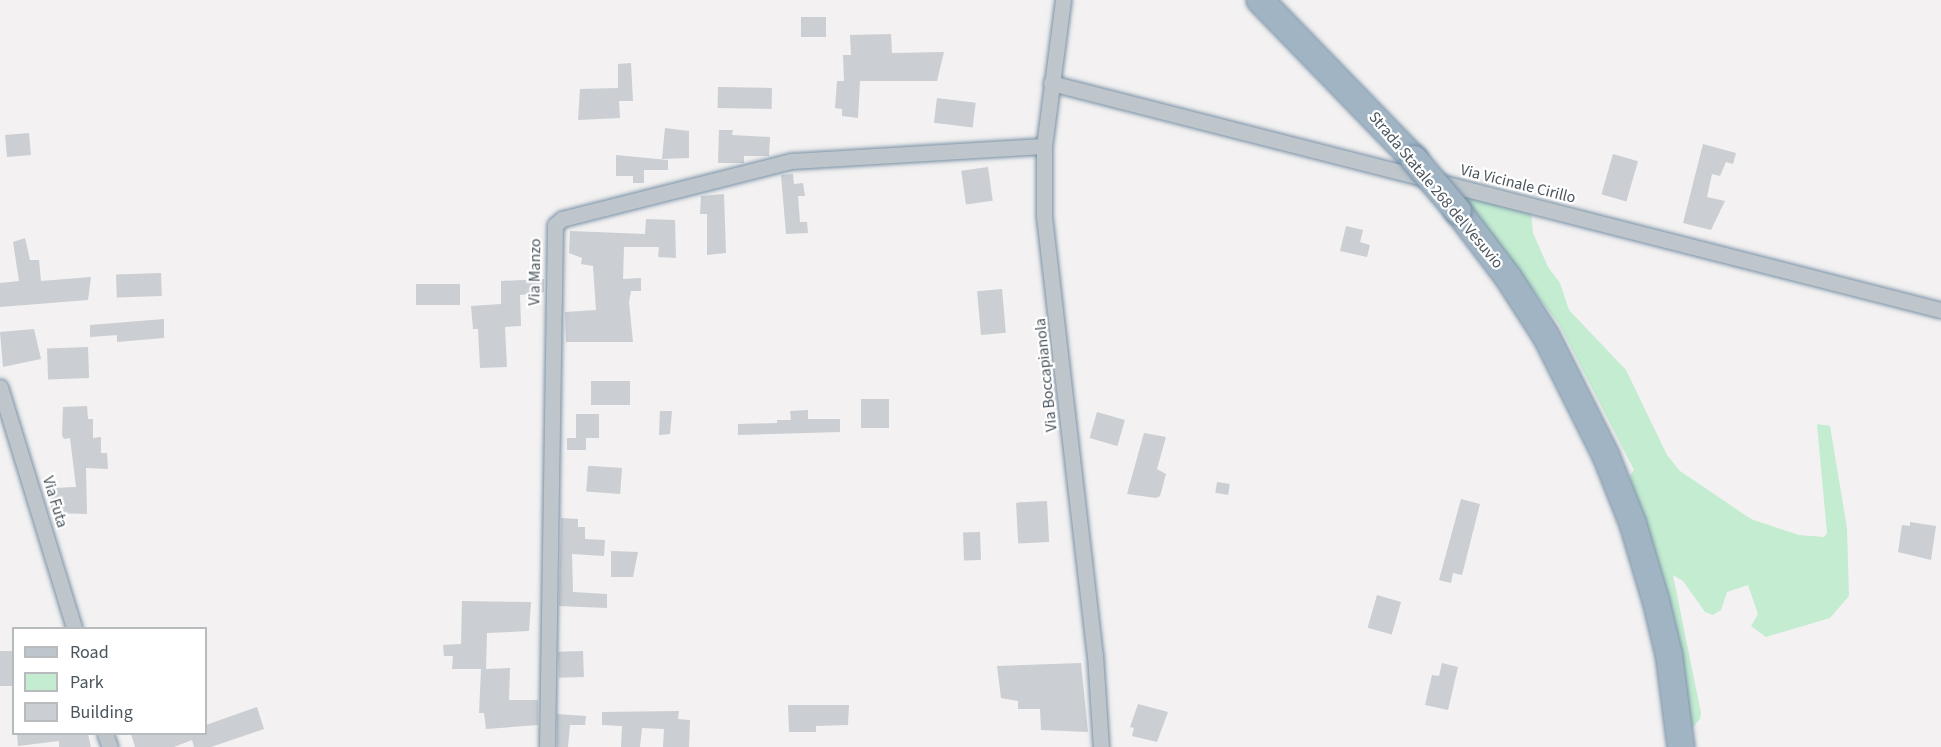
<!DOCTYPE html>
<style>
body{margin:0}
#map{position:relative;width:1941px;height:747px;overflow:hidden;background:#f3f1f1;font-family:"Source Sans 3",sans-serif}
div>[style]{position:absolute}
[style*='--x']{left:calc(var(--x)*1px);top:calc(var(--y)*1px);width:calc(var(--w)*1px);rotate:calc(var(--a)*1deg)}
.green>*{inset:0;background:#c4ecd1}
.building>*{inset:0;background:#cbced3;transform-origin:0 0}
.roads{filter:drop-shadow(0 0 2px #7991a6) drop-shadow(0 0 2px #7991a6)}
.minor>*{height:15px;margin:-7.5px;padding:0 7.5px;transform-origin:7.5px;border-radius:7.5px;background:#bec6cc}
.trunk>*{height:26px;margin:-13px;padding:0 13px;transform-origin:13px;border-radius:13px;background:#a0b4c4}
.bridges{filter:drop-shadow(0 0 2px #7991a6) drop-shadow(0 0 2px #7991a6)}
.trunk-bridge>*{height:26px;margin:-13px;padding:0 13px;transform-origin:13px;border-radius:13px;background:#a0b4c4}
span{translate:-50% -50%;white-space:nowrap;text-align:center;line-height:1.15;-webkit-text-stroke:4.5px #fff;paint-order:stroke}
.street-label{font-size:16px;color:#4a555d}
.legend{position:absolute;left:12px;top:627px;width:195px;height:108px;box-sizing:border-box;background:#fff;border:2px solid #b7bbbe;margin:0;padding:8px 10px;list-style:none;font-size:18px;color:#4a555d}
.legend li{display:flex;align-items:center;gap:12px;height:30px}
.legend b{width:30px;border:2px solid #b7bbbe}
</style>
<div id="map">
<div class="green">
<div style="clip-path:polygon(1465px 196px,1531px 213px,1533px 233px,1548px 267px,1560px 283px,1569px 310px,1626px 370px,1667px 455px,1680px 471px,1751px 519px,1799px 535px,1824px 537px,1827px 533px,1817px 424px,1830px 426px,1847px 528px,1849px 596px,1830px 618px,1766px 637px,1751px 626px,1758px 614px,1748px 585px,1727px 592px,1721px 610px,1713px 615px,1705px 612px,1683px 581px,1673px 575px,1701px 713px,1700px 719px,1691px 729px,1630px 476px,1634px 470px,1559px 324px,1463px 200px)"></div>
</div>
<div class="building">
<div style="left:826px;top:17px;width:20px;height:25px;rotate:90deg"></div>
<div style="clip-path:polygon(891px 34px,892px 53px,944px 52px,937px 81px,860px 81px,858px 118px,842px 116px,842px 109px,835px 108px,837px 81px,844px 81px,843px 55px,851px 55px,850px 35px)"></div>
<div style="clip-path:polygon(631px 63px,633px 101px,619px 101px,620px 118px,578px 120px,580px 89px,618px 88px,618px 64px)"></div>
<div style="left:718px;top:87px;width:54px;height:21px;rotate:1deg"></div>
<div style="left:937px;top:98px;width:39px;height:25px;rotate:7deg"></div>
<div style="clip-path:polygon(665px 128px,689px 131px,689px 158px,662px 159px)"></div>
<div style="clip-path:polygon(719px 130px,733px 130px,732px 135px,770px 137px,769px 156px,744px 156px,744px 163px,718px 163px)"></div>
<div style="left:29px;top:133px;width:22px;height:24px;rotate:85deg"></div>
<div style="clip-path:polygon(1703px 144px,1736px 153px,1733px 164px,1726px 162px,1720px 176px,1712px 174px,1707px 197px,1725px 201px,1711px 230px,1683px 223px)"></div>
<div style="left:1613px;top:154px;width:26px;height:42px;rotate:16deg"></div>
<div style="clip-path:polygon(616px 155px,668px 160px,668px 170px,644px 170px,644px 183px,633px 183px,633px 176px,616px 176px)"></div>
<div style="left:988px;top:167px;width:34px;height:27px;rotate:82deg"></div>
<div style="clip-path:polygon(793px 174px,794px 184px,803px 183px,805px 196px,798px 196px,800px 222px,807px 222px,808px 233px,786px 234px,781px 175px)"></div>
<div style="clip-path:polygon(724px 194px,726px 253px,707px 255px,707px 214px,700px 214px,701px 196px)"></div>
<div style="clip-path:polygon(646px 219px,675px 220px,676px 258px,658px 257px,659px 247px,624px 247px,623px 279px,641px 278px,641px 291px,631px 291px,629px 302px,633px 342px,566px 342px,565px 312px,596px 310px,593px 266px,581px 264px,582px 258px,569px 253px,570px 231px,645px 234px)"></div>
<div style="clip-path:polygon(1346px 226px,1363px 230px,1360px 242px,1370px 245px,1367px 257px,1340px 251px)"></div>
<div style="clip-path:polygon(25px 238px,30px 260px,39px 260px,41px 281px,91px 277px,88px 300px,0 307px,0 283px,19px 281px,13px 242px)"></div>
<div style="left:161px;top:273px;width:23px;height:45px;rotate:88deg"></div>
<div style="clip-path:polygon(544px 279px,544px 292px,520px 295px,521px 326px,505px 327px,507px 367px,480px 368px,478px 329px,473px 329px,471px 306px,501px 304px,501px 281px)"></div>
<div style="left:460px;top:284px;width:21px;height:44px;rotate:90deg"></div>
<div style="left:1002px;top:289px;width:44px;height:25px;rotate:85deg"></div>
<div style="clip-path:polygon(164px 319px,164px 338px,117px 342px,117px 335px,90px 337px,90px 325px)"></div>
<div style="clip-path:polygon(34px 329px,41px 359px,3px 367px,0 332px)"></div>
<div style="left:88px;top:347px;width:31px;height:41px;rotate:88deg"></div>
<div style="left:630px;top:381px;width:24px;height:39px;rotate:90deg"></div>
<div style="left:861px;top:399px;width:28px;height:29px"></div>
<div style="clip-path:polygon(87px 406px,88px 419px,93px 419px,93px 438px,101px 437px,101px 453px,107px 453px,108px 469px,86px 468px,87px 514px,56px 513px,51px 509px,52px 488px,76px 487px,70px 438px,64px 439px,62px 435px,63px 407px)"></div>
<div style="clip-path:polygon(808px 410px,808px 419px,840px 419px,840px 432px,738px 435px,738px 424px,777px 423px,777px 420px,791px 420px,790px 411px)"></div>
<div style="clip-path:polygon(660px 411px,672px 411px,670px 434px,659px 435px)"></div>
<div style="left:1097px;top:412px;width:29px;height:27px;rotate:16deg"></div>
<div style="left:576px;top:414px;width:23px;height:24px"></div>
<div style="clip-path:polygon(1144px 433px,1166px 437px,1157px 469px,1166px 474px,1160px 496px,1156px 498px,1127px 494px)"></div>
<div style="left:567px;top:438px;width:19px;height:12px"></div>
<div style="left:622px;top:468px;width:26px;height:34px;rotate:94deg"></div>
<div style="left:1217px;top:482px;width:13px;height:11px;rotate:9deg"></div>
<div style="clip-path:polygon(1461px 499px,1480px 504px,1462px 575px,1453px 573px,1451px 583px,1439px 580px)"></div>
<div style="left:1047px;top:501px;width:41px;height:31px;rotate:87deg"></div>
<div style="clip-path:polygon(561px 518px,578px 519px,578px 527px,585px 527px,585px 539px,605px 540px,604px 556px,572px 554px,573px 592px,607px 594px,607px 608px,559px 606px)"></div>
<div style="clip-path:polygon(1910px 522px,1936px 526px,1931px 560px,1898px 552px,1902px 525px,1910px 526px)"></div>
<div style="left:980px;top:532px;width:28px;height:17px;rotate:88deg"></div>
<div style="clip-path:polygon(611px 551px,638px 552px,633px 577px,611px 577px)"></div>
<div style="left:1377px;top:595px;width:25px;height:34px;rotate:16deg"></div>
<div style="clip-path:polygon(462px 601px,531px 602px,529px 631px,487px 633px,486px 669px,510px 668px,509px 700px,538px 700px,538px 725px,486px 729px,484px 713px,479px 713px,481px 669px,452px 669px,453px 656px,444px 656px,443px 645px,461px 644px)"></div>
<div style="left:14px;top:651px;width:35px;height:14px;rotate:90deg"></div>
<div style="left:583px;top:651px;width:26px;height:25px;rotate:88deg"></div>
<div style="clip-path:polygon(1081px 663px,1088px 732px,1041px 730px,1040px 709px,1018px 709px,1018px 701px,1001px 698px,997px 666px)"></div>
<div style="clip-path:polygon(1442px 663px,1458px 667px,1448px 710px,1425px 705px,1432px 675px,1439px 676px)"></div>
<div style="clip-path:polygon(1138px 704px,1168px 712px,1157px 742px,1132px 736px,1134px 728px,1130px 727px)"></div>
<div style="clip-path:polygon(788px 705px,849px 705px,848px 725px,816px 726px,816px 732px,789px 732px)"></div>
<div style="clip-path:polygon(257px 707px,264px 729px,211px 747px,194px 747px,192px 740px,174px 747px,135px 747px,131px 734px,206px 734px,206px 725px)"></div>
<div style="clip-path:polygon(679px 711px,678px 719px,690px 720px,689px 747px,663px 747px,664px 729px,642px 728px,640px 747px,621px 747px,622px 726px,602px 725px,602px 712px)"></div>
<div style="clip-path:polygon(557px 714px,586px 716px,585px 725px,570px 725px,568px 747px,557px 747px)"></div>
<div style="clip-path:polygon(17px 734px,88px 734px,91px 747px,59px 747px,59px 741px,18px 746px)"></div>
</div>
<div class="roads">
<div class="minor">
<div style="--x:1063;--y:0;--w:147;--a:97.4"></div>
<div style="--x:1044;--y:146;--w:70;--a:90"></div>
<div style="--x:1044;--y:216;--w:442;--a:83.4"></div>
<div style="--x:1095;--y:655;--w:92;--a:86.3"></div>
<div style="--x:1051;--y:83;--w:918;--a:14.31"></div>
<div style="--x:0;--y:387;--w:252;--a:72.9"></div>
<div style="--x:105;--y:734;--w:14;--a:69"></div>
<div style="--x:547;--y:747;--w:522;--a:-89.12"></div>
<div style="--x:555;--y:225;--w:9;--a:-41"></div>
<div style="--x:562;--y:219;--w:236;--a:-14.2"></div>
<div style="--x:791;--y:161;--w:253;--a:-3.4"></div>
</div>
<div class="trunk">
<div style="--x:1260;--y:0;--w:221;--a:45.9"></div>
<div style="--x:1458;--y:211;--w:83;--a:52.9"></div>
<div style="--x:1508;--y:277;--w:70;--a:57.2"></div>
<div style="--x:1546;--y:336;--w:134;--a:63.4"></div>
<div style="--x:1606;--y:456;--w:73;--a:68.3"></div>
<div style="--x:1633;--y:524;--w:80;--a:73.4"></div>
<div style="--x:1656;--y:601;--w:56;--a:76.5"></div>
<div style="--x:1669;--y:655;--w:93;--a:82.6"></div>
</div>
</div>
<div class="bridges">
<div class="trunk-bridge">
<div style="--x:1414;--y:159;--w:68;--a:49.8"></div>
</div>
</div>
<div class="street-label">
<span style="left:1518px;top:184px;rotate:14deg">Via Vicinale Cirillo</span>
<span style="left:1436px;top:190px;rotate:50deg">Strada Statale 268 del Vesuvio</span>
<span style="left:535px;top:272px;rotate:-89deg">Via Manzo</span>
<span style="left:1046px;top:375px;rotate:-96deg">Via Boccapianola</span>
<span style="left:55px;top:502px;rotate:73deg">Via Futa</span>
</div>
<ul class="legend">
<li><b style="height:8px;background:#bec6cc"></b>Road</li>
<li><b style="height:16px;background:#c4ecd1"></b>Park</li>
<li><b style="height:16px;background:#cbced3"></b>Building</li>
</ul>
</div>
